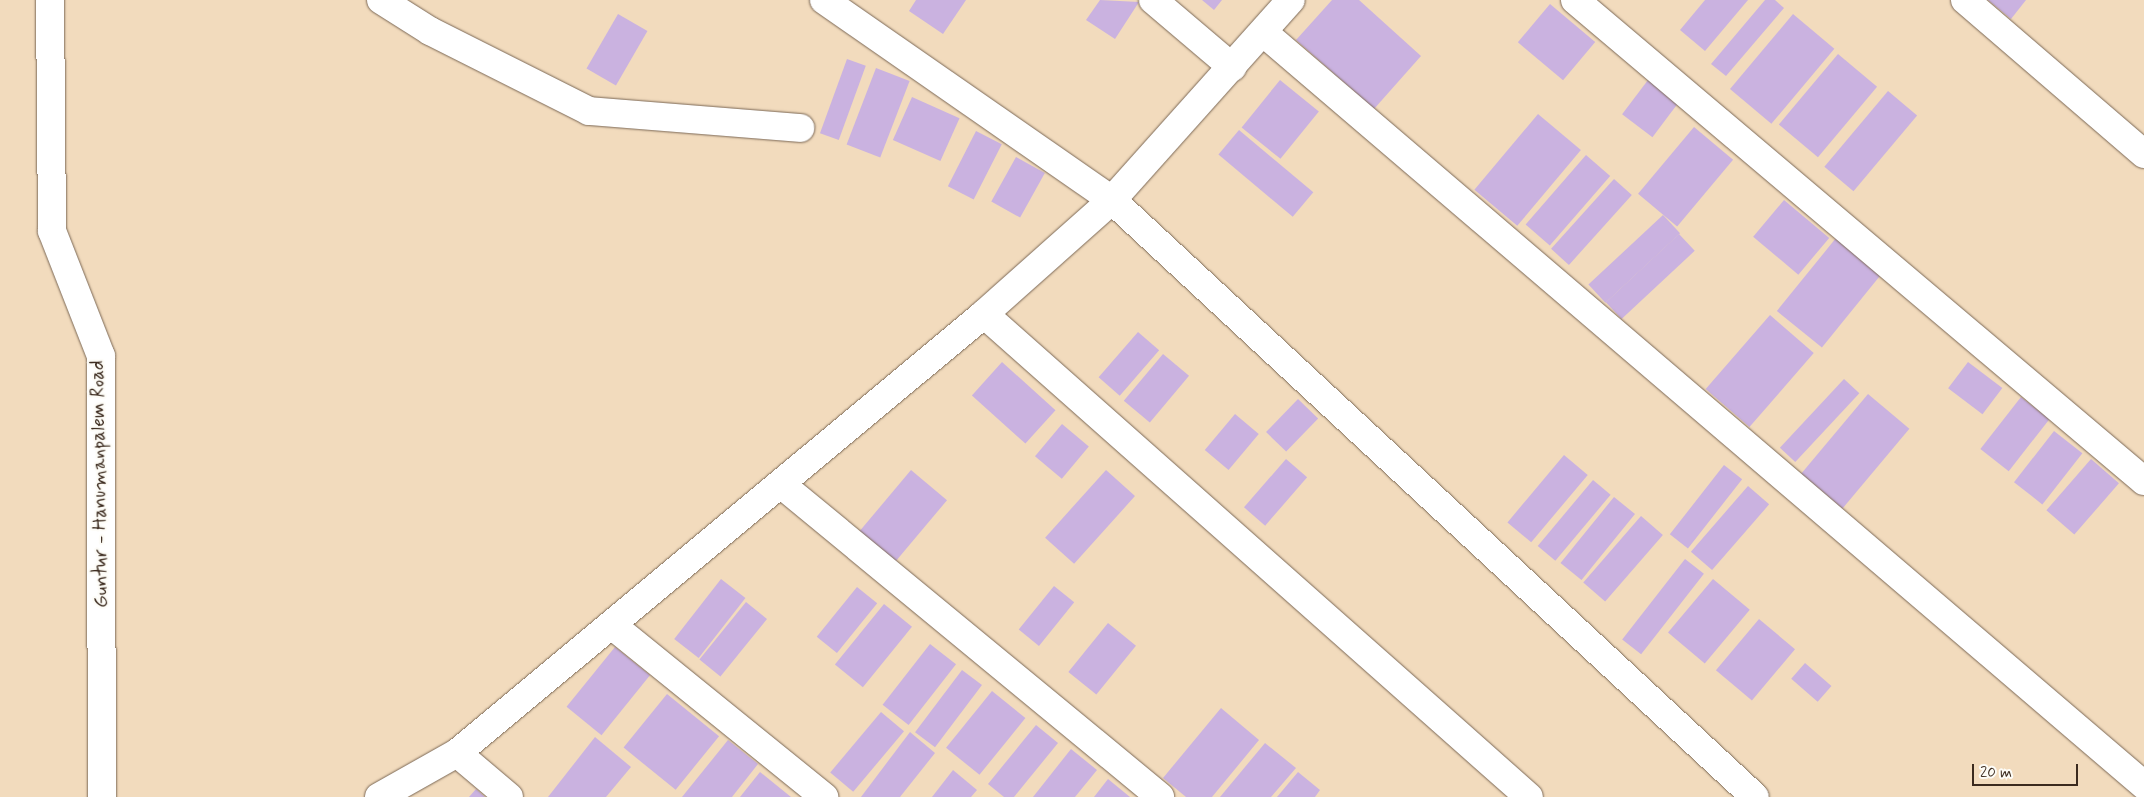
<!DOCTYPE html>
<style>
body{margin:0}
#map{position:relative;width:2144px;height:797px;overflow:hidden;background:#f2dbbd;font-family:Mynerve,sans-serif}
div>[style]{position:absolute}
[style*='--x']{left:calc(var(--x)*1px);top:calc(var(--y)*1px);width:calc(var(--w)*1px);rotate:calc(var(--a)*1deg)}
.building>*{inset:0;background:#cab2e0;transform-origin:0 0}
.roads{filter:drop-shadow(0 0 1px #7b6856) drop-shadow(0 0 1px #7b6856)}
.street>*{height:28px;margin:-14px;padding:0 14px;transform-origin:14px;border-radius:14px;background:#fff}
.secondary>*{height:28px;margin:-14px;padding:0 14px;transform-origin:14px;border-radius:14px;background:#fff}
.primary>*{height:28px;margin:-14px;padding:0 14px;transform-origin:14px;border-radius:14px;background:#fff}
span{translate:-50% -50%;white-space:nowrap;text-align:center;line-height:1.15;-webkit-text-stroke:4.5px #fdfcf7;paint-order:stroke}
.street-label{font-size:19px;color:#3b2a1e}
.scale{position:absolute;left:1972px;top:764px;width:106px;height:22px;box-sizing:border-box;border:2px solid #3b2a1e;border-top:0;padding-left:6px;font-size:15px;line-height:18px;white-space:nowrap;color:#3b2a1e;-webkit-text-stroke:4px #fdfcf7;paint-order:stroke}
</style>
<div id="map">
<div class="building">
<div style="clip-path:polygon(916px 0,966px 0,943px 34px,909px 11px)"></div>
<div style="clip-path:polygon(1100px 0,1139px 2px,1115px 39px,1086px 20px)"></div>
<div style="clip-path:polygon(1202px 0,1222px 0,1214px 10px)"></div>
<div style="clip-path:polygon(1332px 0,1359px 0,1421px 56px,1374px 109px,1296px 40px)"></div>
<div style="clip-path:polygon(1705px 0,1748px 0,1705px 51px,1680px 30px)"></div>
<div style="clip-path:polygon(1765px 0,1775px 0,1784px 8px,1726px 76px,1711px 64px)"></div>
<div style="clip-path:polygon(1988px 0,2026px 0,2011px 19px)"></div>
<div style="left:1550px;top:4px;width:59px;height:50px;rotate:40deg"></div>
<div style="left:618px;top:14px;width:34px;height:63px;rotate:30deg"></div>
<div style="left:1793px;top:14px;width:54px;height:98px;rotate:40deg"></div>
<div style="left:1838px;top:54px;width:51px;height:92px;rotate:40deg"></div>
<div style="left:847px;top:59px;width:20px;height:79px;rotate:20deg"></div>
<div style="left:876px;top:68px;width:36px;height:82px;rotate:21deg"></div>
<div style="left:1280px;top:80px;width:50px;height:61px;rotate:39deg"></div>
<div style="left:1648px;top:80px;width:38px;height:43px;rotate:37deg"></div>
<div style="left:1888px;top:91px;width:38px;height:99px;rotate:40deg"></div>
<div style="left:912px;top:97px;width:52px;height:47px;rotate:24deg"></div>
<div style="left:1538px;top:114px;width:56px;height:99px;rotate:40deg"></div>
<div style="left:1694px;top:127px;width:51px;height:87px;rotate:40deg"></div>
<div style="left:1239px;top:130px;width:97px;height:32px;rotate:40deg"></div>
<div style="left:976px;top:131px;width:29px;height:62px;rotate:27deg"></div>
<div style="left:1586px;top:155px;width:32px;height:92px;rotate:41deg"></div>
<div style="left:1016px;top:157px;width:33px;height:51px;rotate:29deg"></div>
<div style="left:1614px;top:179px;width:24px;height:94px;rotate:42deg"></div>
<div style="left:1784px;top:200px;width:59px;height:48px;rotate:40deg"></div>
<div style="left:1663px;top:215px;width:25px;height:102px;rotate:47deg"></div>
<div style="left:1679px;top:234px;width:23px;height:100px;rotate:47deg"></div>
<div style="left:1836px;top:238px;width:58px;height:94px;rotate:39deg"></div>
<div style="left:1770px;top:315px;width:58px;height:98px;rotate:41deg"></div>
<div style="left:1138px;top:332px;width:28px;height:60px;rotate:41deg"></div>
<div style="left:1163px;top:354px;width:34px;height:61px;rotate:40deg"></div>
<div style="left:1002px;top:362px;width:72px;height:45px;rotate:42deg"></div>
<div style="left:1968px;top:362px;width:43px;height:33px;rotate:37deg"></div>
<div style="left:1844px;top:379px;width:21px;height:94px;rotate:43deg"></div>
<div style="left:1868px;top:394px;width:54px;height:104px;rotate:40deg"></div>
<div style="left:2021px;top:397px;width:36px;height:66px;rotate:38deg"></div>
<div style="left:1298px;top:399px;width:28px;height:46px;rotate:44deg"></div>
<div style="left:1235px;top:414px;width:31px;height:47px;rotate:40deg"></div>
<div style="left:1062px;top:424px;width:35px;height:42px;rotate:40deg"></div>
<div style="left:2054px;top:431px;width:36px;height:65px;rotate:38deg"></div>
<div style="left:1564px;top:455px;width:31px;height:88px;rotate:40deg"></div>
<div style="left:1286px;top:459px;width:28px;height:64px;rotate:41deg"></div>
<div style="left:2091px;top:459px;width:37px;height:68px;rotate:41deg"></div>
<div style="left:1724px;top:465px;width:23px;height:88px;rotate:38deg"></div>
<div style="left:911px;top:470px;width:47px;height:85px;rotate:40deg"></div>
<div style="left:1106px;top:470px;width:39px;height:91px;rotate:42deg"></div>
<div style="left:1593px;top:480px;width:23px;height:86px;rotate:40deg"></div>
<div style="left:1748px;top:486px;width:28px;height:87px;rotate:41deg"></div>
<div style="left:1614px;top:497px;width:27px;height:85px;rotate:39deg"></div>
<div style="left:1641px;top:516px;width:29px;height:88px;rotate:41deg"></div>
<div style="left:1685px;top:559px;width:24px;height:102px;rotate:38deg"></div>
<div style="left:721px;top:579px;width:31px;height:76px;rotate:38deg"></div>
<div style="left:1713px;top:579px;width:48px;height:70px;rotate:40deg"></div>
<div style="left:1054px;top:586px;width:26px;height:56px;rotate:39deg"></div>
<div style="left:857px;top:587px;width:26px;height:64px;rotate:39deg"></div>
<div style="left:746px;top:602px;width:27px;height:74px;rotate:39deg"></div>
<div style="left:884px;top:604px;width:36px;height:78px;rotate:39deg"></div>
<div style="left:1759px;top:619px;width:47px;height:67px;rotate:40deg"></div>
<div style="left:1108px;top:623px;width:36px;height:63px;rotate:39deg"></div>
<div style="left:930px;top:644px;width:33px;height:77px;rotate:38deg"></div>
<div style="left:615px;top:647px;width:45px;height:77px;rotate:39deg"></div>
<div style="left:1805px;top:663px;width:35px;height:21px;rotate:41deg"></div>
<div style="left:962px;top:670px;width:25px;height:78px;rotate:37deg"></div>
<div style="left:992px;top:691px;width:43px;height:73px;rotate:39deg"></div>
<div style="left:667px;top:694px;width:67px;height:69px;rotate:39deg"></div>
<div style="clip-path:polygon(1221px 708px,1259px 740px,1212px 797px,1186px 797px,1163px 778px)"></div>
<div style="left:881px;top:712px;width:30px;height:79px;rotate:40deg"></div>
<div style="clip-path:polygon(1036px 725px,1058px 743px,1014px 797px,1004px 797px,988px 784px)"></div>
<div style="clip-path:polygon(910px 732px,935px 753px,900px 797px,861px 797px)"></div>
<div style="clip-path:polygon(595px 737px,631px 767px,606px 797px,548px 797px)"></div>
<div style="clip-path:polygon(728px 740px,758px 764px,732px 797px,682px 797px)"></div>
<div style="clip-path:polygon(1265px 743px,1296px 768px,1271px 797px,1220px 797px)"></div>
<div style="clip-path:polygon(1071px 749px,1097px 770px,1075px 797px,1033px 797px)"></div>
<div style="clip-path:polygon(953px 770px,977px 790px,971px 797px,932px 797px)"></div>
<div style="clip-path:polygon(760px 772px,791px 797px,740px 797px)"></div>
<div style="clip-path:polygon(1298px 772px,1320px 790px,1315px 797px,1277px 797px)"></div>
<div style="clip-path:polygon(1108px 779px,1130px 797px,1094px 797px)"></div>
<div style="clip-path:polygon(476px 789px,485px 797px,469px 797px)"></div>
</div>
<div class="roads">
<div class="street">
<div style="--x:381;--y:0;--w:58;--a:32.3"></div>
<div style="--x:430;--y:31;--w:178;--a:26.7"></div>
<div style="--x:589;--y:111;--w:212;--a:4.6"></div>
<div style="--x:824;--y:0;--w:351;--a:34.8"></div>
<div style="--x:1112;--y:200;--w:877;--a:42.88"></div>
<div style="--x:1153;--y:0;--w:104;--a:40.3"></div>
<div style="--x:1575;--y:0;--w:745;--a:40.21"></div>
<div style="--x:1965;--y:0;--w:236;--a:40.7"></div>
<div style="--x:1264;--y:33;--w:1158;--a:40.52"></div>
<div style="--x:984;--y:314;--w:728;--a:41.55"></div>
<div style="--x:782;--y:485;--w:490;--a:39.5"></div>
<div style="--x:613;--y:626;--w:272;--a:39"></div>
<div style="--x:457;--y:753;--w:68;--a:40.2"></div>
</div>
<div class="secondary">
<div style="--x:379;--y:797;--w:90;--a:-29.4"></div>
<div style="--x:457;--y:753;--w:686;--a:-39.79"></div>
<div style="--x:984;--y:314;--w:171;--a:-41.7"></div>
<div style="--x:1112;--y:200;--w:268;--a:-48.2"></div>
</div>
<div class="primary">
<div style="--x:50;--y:0;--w:231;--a:89.5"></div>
<div style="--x:52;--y:231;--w:134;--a:68.6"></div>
<div style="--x:101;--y:356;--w:441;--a:89.9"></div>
</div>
</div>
<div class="street-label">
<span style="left:100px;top:484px;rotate:-91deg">Guntur - Hanumanpalem Road</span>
</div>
<div class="scale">20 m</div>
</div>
